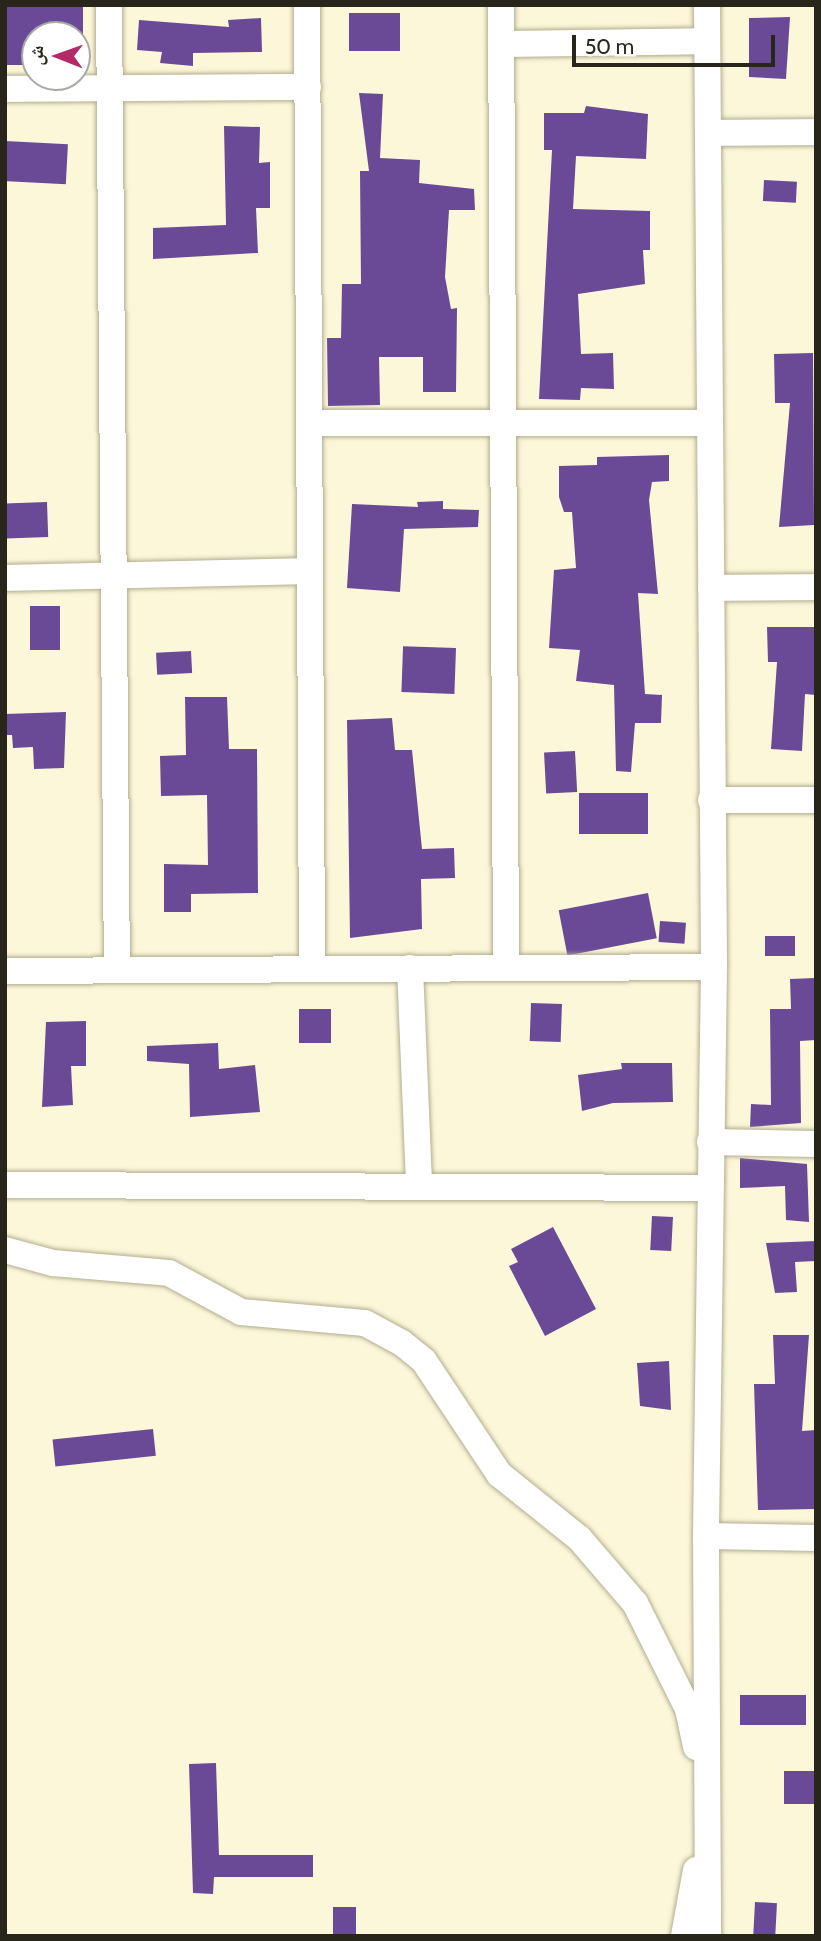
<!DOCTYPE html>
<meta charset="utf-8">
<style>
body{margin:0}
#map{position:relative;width:821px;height:1941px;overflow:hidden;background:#fcf7d9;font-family:Cabin,"Noto Naskh Arabic",sans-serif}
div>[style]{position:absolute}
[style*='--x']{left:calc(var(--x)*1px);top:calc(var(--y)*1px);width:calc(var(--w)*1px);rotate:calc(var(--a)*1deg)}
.building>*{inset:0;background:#6a4a96;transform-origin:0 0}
.roads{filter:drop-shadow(0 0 2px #b1ad90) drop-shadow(0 0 2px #b1ad90)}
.street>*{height:26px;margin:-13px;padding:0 13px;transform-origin:13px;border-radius:13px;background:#fff}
span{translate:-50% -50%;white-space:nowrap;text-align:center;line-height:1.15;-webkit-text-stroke:7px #fff;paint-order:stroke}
.frame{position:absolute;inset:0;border:7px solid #28261b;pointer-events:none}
.north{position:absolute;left:21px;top:21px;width:70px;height:70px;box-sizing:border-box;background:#fff;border:2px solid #a9a8a4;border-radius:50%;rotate:271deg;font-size:19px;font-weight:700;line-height:28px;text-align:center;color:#28261b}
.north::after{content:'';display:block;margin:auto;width:24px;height:32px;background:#b42a67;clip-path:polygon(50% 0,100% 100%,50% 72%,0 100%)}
.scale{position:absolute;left:572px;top:35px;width:203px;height:32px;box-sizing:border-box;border:4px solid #28261b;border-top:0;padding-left:9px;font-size:21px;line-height:24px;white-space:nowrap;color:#28261b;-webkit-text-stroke:5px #fff;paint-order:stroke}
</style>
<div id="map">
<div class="building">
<div style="clip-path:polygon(5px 5px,83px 5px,83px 35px,35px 35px,35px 65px,5px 65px)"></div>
<div style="left:349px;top:13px;width:51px;height:38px"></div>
<div style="clip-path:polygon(790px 17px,786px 79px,749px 77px,749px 18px)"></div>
<div style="clip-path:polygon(261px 18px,262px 52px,193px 53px,193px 66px,160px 63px,162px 52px,137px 50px,139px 20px,229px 27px,228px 20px)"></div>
<div style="clip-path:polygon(359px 93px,383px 94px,380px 158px,420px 160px,419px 183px,474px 189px,475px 210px,449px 210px,445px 277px,451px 309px,457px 308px,456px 392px,423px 392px,423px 357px,379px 357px,380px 405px,328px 406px,327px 338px,341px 338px,342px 284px,361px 284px,360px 171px,369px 171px)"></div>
<div style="clip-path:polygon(586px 106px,648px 114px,646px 159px,576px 156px,573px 209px,650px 211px,650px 250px,643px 250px,645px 284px,578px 294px,581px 354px,613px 353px,614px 389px,581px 388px,580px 400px,539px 399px,552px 150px,544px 150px,544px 113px,584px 113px)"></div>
<div style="clip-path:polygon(224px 126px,260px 127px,259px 163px,270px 162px,270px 208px,256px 208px,258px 253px,153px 259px,153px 228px,226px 225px)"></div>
<div style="left:5px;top:141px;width:63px;height:40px;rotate:3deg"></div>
<div style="left:764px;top:180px;width:33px;height:21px;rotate:3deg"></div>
<div style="clip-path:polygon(813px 353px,814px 525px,779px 527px,790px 403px,775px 403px,774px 354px)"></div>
<div style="clip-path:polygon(669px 455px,669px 481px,652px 482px,649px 500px,658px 594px,638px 593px,645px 694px,662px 695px,661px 723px,635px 723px,631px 772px,616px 771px,614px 685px,576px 681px,580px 650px,549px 648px,554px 570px,576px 568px,572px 512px,564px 512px,559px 497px,559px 466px,597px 465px,597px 457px)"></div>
<div style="clip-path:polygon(443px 501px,443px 509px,479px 510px,478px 527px,404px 529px,400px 592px,347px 588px,352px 504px,418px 507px,417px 502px)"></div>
<div style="left:47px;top:502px;width:35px;height:42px;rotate:88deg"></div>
<div style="left:30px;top:606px;width:30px;height:44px"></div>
<div style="clip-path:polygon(767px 627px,816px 627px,816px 695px,805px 694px,802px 751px,771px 749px,777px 662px,768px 662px)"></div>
<div style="left:456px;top:648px;width:46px;height:53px;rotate:92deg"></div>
<div style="left:191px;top:651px;width:22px;height:35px;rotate:87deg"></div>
<div style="clip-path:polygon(185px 697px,227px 697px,229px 749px,257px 749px,258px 893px,191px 894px,191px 912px,164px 912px,164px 864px,208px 865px,207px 795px,161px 796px,160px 756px,186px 755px)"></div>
<div style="clip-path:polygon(66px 712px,64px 768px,34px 769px,33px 747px,13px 748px,12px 735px,5px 735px,5px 714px)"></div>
<div style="clip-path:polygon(392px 718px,395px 750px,412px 750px,422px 849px,454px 848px,455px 878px,421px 879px,422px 929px,350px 938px,347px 720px)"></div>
<div style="left:575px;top:751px;width:41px;height:31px;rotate:87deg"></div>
<div style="left:648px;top:793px;width:41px;height:69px;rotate:90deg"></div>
<div style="left:648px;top:893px;width:46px;height:91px;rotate:79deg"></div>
<div style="left:660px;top:921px;width:26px;height:21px;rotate:4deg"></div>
<div style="left:795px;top:936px;width:20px;height:30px;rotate:90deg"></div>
<div style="clip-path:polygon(815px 978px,816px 1040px,800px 1041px,801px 1123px,750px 1127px,751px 1104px,771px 1105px,770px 1009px,791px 1009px,790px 979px)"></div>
<div style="left:531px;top:1003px;width:31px;height:38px;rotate:2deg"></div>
<div style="left:299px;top:1009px;width:32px;height:34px"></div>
<div style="clip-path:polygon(86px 1021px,86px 1066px,71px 1066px,73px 1105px,42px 1107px,46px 1022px)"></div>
<div style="clip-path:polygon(218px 1043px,219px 1069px,255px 1065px,260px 1112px,190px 1117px,189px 1064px,147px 1061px,147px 1046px)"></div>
<div style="clip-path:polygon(621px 1063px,672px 1063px,673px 1102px,613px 1103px,582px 1111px,578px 1075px,622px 1069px)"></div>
<div style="clip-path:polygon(740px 1158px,807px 1164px,809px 1222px,786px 1220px,785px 1186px,740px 1188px)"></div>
<div style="left:652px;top:1216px;width:21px;height:34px;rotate:3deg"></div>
<div style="clip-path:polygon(553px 1227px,596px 1309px,545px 1336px,509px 1266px,518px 1262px,511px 1249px)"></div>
<div style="clip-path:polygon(816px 1241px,816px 1261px,795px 1262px,797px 1292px,775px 1293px,766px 1243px)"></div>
<div style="clip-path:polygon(773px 1335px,809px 1335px,802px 1431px,816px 1430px,816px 1509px,758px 1510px,754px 1384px,775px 1384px)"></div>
<div style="clip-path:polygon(669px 1361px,671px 1410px,640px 1406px,637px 1363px)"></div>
<div style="left:153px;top:1429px;width:27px;height:101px;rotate:84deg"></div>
<div style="left:806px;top:1695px;width:30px;height:66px;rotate:90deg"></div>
<div style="clip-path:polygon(216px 1763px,219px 1855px,313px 1855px,313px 1877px,214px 1877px,213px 1894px,193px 1893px,189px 1764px)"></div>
<div style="left:816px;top:1771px;width:33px;height:32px;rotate:90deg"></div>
<div style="left:755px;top:1902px;width:22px;height:34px;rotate:3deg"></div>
<div style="left:356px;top:1907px;width:29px;height:23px;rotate:90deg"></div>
</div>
<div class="roads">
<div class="street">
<div style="--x:109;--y:5;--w:965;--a:89.53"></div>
<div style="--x:307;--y:5;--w:964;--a:89.7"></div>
<div style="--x:501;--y:5;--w:963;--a:89.7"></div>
<div style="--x:707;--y:5;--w:962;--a:89.58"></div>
<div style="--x:714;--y:967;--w:569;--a:90.81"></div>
<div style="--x:706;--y:1536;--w:400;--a:89.7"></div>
<div style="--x:501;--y:44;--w:206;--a:-0.8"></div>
<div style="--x:5;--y:89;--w:303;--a:-0.4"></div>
<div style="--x:708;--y:133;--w:108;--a:-0.5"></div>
<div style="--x:309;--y:423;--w:401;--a:0"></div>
<div style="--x:5;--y:578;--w:305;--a:-1.3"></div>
<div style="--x:711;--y:588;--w:105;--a:-0.5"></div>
<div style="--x:711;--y:800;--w:105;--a:0"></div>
<div style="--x:410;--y:968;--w:219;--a:87.6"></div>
<div style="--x:5;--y:971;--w:709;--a:-0.32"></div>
<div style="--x:710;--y:1142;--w:106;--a:1.1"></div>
<div style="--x:5;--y:1185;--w:705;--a:0.24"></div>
<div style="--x:5;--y:1250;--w:50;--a:15.2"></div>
<div style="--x:53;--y:1263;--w:116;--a:4.9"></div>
<div style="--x:169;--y:1273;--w:82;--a:28.4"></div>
<div style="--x:241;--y:1312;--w:124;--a:5.1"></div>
<div style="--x:365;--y:1323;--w:42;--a:28.4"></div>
<div style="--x:402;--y:1343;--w:28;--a:39"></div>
<div style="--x:424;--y:1361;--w:136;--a:56.4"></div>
<div style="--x:499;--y:1474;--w:102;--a:38.7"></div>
<div style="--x:579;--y:1538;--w:86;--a:49.3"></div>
<div style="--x:635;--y:1603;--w:119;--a:63.4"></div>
<div style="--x:688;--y:1709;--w:39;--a:78"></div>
<div style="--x:706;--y:1536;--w:110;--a:1"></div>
<div style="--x:684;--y:1936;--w:67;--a:-79.7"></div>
</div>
</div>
<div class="frame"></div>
<div class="north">ش</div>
<div class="scale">50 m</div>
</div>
